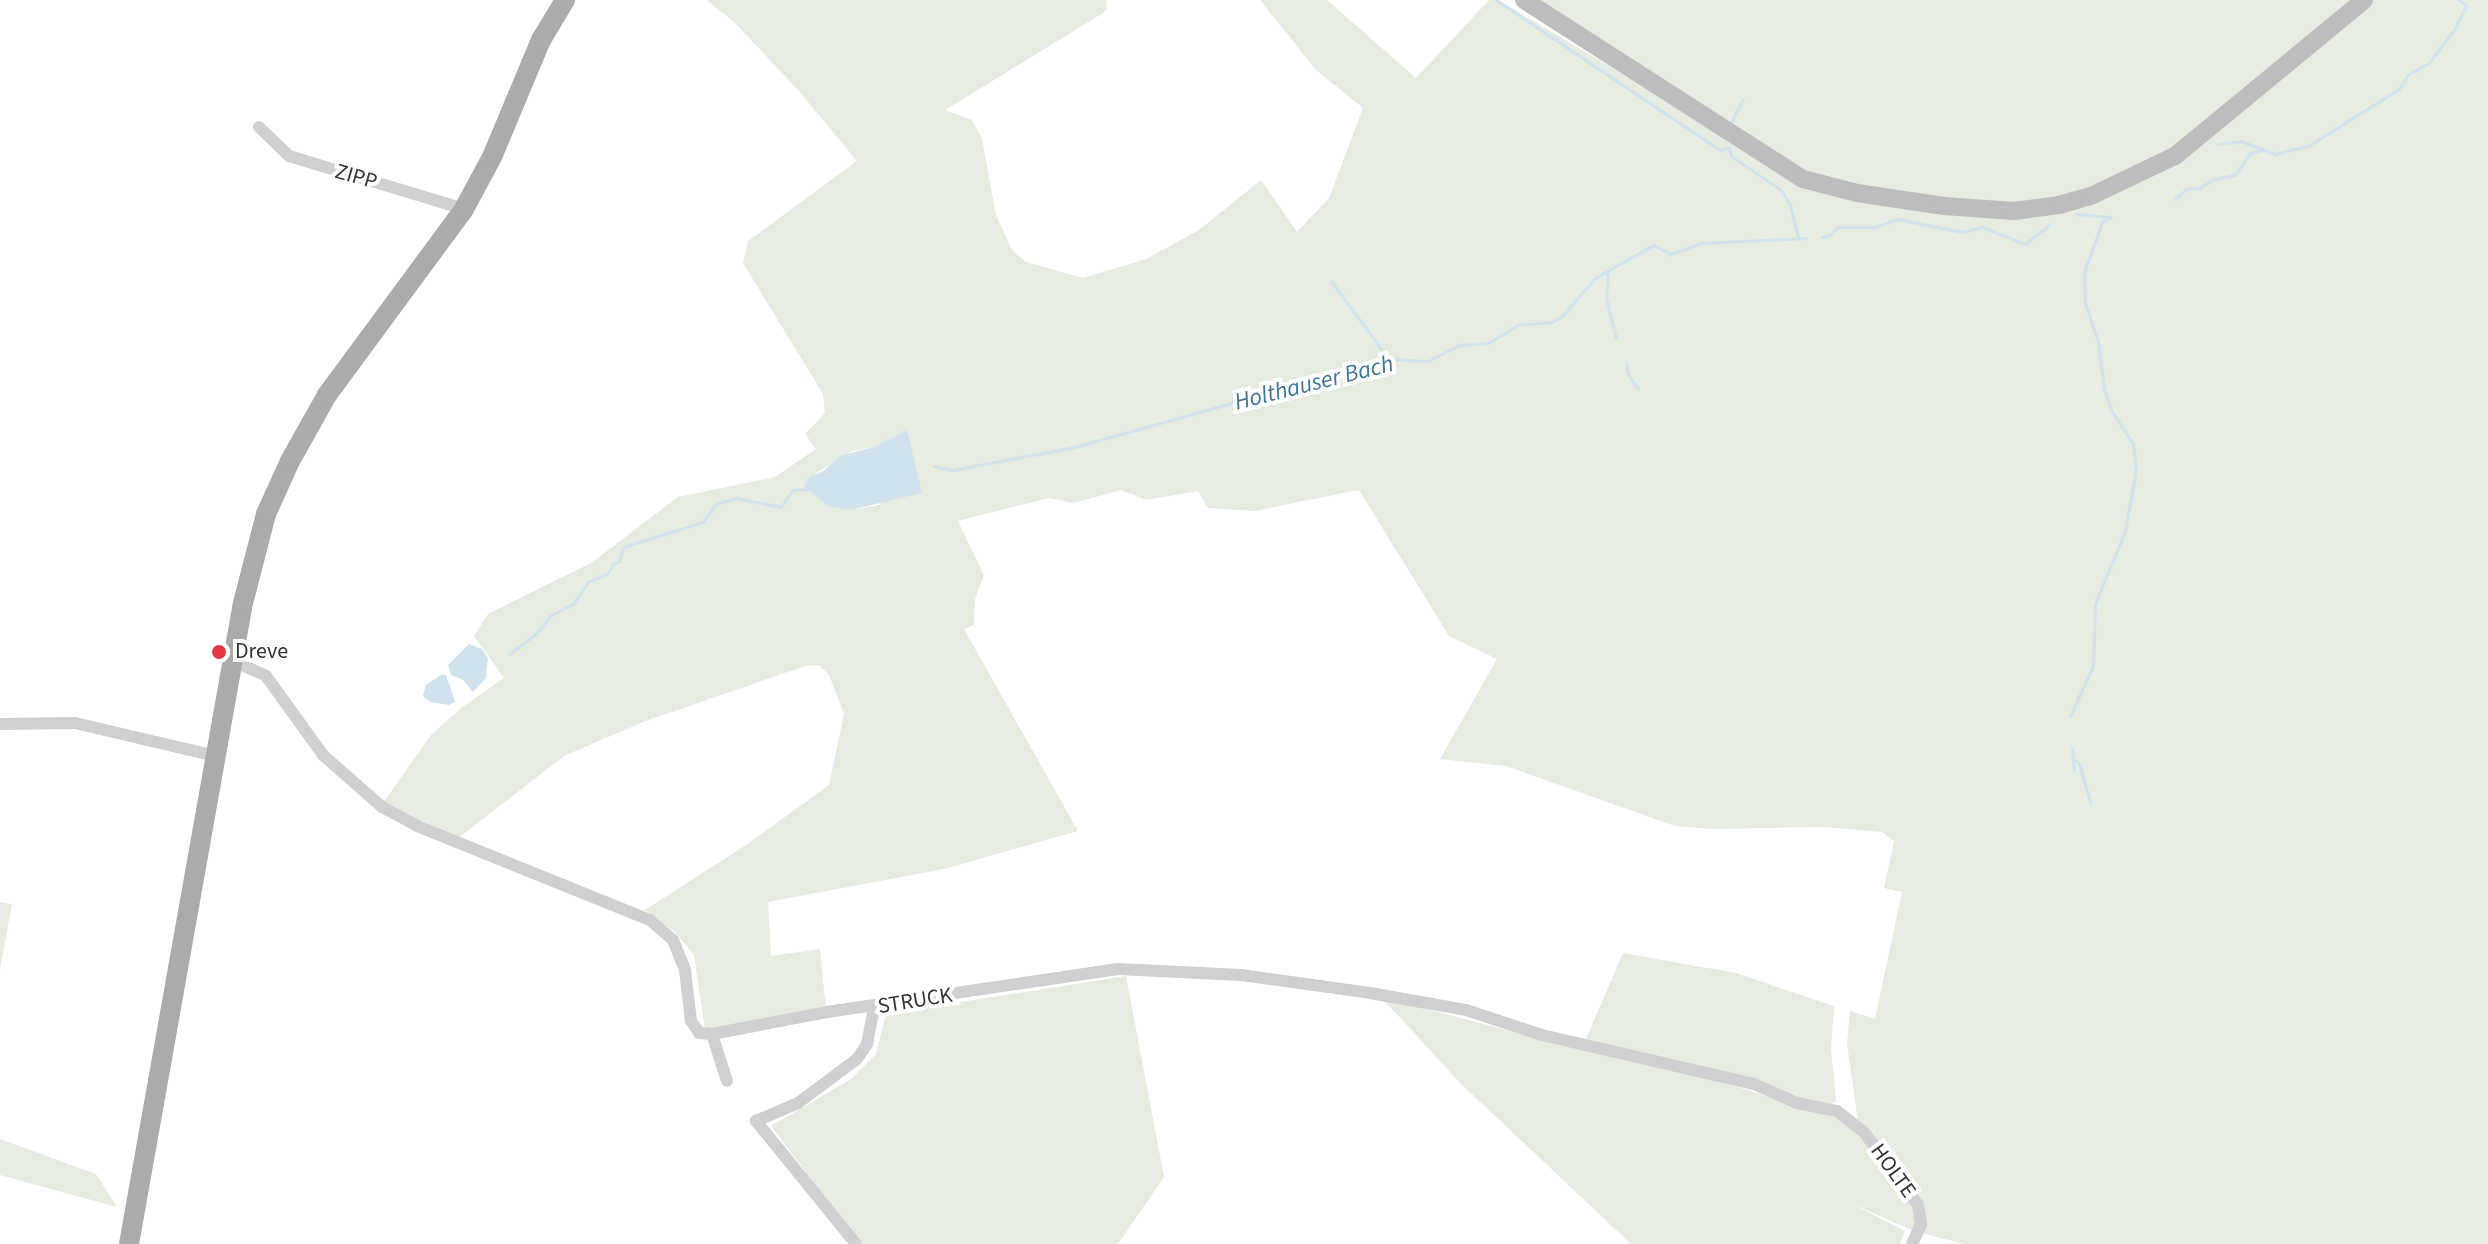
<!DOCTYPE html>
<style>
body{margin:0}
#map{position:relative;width:2488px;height:1244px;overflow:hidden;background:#fff;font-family:"Source Sans 3",sans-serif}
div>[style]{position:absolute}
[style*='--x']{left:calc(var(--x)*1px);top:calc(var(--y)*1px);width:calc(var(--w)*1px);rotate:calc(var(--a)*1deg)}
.green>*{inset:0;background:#e6ecdf}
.water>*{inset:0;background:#cfe2ee}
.stream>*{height:3px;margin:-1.5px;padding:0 1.5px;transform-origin:1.5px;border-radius:1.5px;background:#cfe2ee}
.street>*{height:12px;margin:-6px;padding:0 6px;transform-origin:6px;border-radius:6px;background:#d0d0d0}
.secondary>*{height:18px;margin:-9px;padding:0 9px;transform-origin:9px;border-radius:9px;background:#bdbdbd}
.primary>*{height:20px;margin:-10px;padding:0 10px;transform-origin:10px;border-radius:10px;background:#ababab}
.dots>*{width:22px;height:22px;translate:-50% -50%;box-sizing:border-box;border:4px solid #fff;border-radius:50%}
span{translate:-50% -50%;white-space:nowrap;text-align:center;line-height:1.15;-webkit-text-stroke:8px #fff;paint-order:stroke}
.street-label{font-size:22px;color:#333}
.poi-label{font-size:22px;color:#333}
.left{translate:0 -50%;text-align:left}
.water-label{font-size:24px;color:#3f7597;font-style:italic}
</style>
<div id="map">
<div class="green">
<div style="clip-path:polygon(evenodd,707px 0,1106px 0,1107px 9px,1103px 13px,945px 110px,972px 120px,982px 139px,996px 215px,1012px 250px,1026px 262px,1083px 278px,1146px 259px,1199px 230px,1261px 180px,1297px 232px,1329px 198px,1363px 108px,1316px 70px,1260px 0,1327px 0,1416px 78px,1489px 0,1498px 0,1682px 109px,1540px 0,2488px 0,2488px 1244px,1964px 1244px,1914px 1231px,1850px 1203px,1905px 1231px,1900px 1244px,1631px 1244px,1459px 1082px,1381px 997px,1548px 1041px,1677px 1068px,1850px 1122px,1860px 1137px,1847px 1044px,1850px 1011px,1875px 1019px,1902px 892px,1884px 888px,1894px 841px,1882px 832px,1825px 827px,1713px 829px,1675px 826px,1506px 766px,1440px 759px,1497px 659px,1449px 636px,1359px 490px,1254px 511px,1208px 508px,1198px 491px,1146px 500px,1121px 490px,1074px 503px,1049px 498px,958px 521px,984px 575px,975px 599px,974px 625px,964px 629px,1078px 831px,944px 869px,768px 902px,771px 956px,820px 949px,826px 1010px,740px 1027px,705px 1029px,694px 955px,675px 932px,645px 910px,746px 845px,829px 785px,844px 714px,829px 675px,819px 665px,805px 666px,643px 722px,564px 756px,457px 839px,383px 803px,431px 735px,461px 708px,504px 678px,474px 636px,488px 614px,591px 563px,678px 497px,775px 477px,816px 449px,805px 434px,825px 413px,823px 394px,743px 263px,748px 241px,857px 161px,798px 90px,735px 23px,707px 0,906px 431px,880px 505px,851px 510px,822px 502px,810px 477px,852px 451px,874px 447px,906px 431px)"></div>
<div style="clip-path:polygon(0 902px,12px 904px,0 969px)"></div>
<div style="clip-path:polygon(1623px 953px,1736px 973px,1834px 1006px,1831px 1048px,1836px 1101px,1830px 1105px,1805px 1104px,1586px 1039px)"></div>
<div style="clip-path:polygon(1126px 976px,1164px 1177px,1118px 1244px,860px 1244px,771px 1126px,851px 1079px,876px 1054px,886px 1014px)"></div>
<div style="clip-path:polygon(0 1139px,96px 1174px,117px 1207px,0 1175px)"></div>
</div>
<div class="water">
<div style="clip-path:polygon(907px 430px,922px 493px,851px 510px,828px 506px,804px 486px,810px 476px,822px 472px,842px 455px,874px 447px)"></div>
<div style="clip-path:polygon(469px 644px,482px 649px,488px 658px,486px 678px,473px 692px,463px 680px,451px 675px,448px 665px)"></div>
<div style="clip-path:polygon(441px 675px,446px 675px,455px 702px,449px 705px,430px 702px,423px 696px,426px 685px)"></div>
</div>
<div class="stream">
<div style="--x:1496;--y:0;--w:270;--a:33.8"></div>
<div style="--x:1720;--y:150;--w:9;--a:-13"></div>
<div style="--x:1729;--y:148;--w:8;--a:76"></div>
<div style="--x:1731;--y:156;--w:60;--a:34.2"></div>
<div style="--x:1781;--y:190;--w:17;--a:59"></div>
<div style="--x:1790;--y:205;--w:34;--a:76"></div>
<div style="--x:1730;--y:125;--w:28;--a:-64"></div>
<div style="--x:2218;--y:144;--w:23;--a:-7"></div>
<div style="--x:2241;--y:141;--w:36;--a:21"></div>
<div style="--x:2275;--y:154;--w:34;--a:-14"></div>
<div style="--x:2308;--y:146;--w:107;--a:-32.1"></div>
<div style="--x:2399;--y:89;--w:17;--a:-59"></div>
<div style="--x:2408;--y:74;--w:22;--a:-27"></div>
<div style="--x:2428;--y:64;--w:45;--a:-53.1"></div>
<div style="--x:2455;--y:28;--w:25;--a:-64"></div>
<div style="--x:2466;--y:5;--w:9;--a:-144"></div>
<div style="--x:2175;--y:199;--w:15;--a:-42"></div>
<div style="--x:2186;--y:189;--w:13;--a:-4"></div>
<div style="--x:2199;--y:188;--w:17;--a:-31"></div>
<div style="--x:2214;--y:179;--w:21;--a:-11"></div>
<div style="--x:2235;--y:175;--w:27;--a:-56"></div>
<div style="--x:2250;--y:153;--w:13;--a:-13"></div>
<div style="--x:2077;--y:214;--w:34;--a:5"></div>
<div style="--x:1822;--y:237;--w:8;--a:-14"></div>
<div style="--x:1830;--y:235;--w:11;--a:-45"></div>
<div style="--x:1838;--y:227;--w:37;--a:0"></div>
<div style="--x:1875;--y:227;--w:24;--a:-19"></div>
<div style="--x:1898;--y:219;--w:65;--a:11.5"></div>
<div style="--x:1962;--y:232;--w:21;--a:-14"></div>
<div style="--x:1982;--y:227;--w:46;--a:21.6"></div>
<div style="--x:2025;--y:244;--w:31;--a:-38"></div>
<div style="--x:1608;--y:273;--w:24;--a:95"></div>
<div style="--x:1606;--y:297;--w:43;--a:76.6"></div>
<div style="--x:1331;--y:281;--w:96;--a:53.5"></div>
<div style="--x:1626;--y:362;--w:13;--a:81"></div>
<div style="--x:1628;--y:375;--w:17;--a:54"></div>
<div style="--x:934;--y:466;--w:18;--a:13"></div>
<div style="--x:952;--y:470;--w:125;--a:-10.6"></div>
<div style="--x:1075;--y:447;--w:326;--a:-15.7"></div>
<div style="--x:1389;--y:359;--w:39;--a:3"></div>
<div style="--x:1428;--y:361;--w:35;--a:-27"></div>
<div style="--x:1459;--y:345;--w:29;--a:-4"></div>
<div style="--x:1488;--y:343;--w:35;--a:-31"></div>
<div style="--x:1518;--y:325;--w:34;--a:-5"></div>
<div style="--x:1552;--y:322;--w:12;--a:-31"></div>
<div style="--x:1562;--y:316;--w:50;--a:-49"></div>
<div style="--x:1595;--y:278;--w:67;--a:-29.6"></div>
<div style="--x:1653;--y:245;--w:20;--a:27"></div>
<div style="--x:1671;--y:254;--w:32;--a:-20"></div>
<div style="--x:1701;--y:243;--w:105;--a:-2.7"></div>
<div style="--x:509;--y:654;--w:34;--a:-37"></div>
<div style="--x:536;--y:634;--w:24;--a:-52"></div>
<div style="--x:551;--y:615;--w:25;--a:-27"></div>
<div style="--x:573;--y:604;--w:27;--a:-56"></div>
<div style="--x:588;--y:582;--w:22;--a:-24"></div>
<div style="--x:608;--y:573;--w:10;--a:-61"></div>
<div style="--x:613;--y:564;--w:7;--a:-27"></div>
<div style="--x:619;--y:561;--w:15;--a:-74"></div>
<div style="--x:623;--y:547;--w:84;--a:-17.4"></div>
<div style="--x:703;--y:522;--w:22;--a:-54"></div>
<div style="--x:716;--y:504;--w:21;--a:-17"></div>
<div style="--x:736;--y:498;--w:46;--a:11.3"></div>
<div style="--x:781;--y:507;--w:20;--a:-57"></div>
<div style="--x:792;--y:490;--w:17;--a:-3"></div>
<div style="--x:2070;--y:716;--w:55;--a:-65.3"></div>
<div style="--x:2093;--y:666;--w:62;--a:-88.2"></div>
<div style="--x:2095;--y:604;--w:79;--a:-67.7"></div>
<div style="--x:2125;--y:531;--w:63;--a:-79.9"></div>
<div style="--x:2136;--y:469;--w:25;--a:-97"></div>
<div style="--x:2133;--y:444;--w:40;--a:-122.9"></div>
<div style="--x:2111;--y:410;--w:22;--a:-108"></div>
<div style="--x:2104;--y:389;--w:47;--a:-97.3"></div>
<div style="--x:2098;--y:342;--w:41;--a:-108.4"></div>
<div style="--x:2085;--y:303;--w:31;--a:-92"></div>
<div style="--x:2084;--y:272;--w:53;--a:-70.2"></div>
<div style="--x:2102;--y:222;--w:10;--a:-29"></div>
<div style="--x:2072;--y:748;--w:23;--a:85"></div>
<div style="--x:2073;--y:759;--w:7;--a:34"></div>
<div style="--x:2079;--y:763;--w:41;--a:74.2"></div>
</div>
<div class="street">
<div style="--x:259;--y:127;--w:42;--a:44"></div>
<div style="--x:289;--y:156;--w:183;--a:16.8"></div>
<div style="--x:233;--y:661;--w:36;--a:24"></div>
<div style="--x:266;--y:676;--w:99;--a:54.1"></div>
<div style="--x:324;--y:756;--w:77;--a:41.3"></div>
<div style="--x:382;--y:807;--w:40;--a:28"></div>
<div style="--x:417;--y:826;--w:251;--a:22"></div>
<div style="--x:650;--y:920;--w:30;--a:41"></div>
<div style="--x:673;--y:940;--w:32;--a:68"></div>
<div style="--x:685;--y:970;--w:51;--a:83.3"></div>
<div style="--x:691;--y:1021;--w:14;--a:56"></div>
<div style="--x:699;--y:1033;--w:13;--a:4"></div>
<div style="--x:712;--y:1034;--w:117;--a:-10.8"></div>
<div style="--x:827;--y:1012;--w:294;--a:-8.4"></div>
<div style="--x:1118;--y:969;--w:123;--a:2.8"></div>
<div style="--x:1241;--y:975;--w:130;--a:7.9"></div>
<div style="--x:1370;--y:993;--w:97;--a:10"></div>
<div style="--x:1466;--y:1010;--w:80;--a:18.2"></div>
<div style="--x:1542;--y:1035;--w:218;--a:13"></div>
<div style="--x:1754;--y:1084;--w:47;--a:23.8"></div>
<div style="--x:1797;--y:1103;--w:41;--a:11.3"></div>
<div style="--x:1837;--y:1111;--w:34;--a:38"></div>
<div style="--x:1864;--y:1132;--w:91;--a:53.5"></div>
<div style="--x:1918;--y:1205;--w:19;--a:81"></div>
<div style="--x:1921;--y:1224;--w:22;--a:114"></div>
<div style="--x:0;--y:724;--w:75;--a:-0.8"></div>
<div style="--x:75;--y:723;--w:145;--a:13.2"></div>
<div style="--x:712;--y:1034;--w:49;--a:72.3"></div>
<div style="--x:856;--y:1244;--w:159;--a:-129.1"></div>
<div style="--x:756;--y:1121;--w:46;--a:-23.2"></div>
<div style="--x:798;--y:1103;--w:74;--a:-36.7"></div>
<div style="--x:857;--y:1059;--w:18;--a:-56"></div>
<div style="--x:867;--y:1044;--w:37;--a:-79"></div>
</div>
<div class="secondary">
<div style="--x:1524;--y:0;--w:331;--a:32.7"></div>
<div style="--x:1803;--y:179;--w:56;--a:14.5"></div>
<div style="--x:1857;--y:193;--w:88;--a:8.5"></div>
<div style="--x:1944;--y:206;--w:70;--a:4.1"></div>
<div style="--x:2014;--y:211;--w:45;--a:-7.6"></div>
<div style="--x:2059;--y:205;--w:33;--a:-16"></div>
<div style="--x:2091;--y:196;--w:93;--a:-25.5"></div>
<div style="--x:2175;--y:156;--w:245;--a:-39.5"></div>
</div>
<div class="primary">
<div style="--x:129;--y:1244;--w:651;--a:-79.92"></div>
<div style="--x:243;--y:603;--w:92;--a:-75.5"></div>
<div style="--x:266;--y:514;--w:58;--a:-65.6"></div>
<div style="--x:290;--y:461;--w:76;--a:-60.7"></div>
<div style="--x:327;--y:395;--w:231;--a:-53.6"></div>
<div style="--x:464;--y:209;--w:59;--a:-61.7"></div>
<div style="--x:492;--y:157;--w:127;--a:-67.3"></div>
<div style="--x:541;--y:40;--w:47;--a:-59"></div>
</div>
<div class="dots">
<div style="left:219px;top:652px;background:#e63946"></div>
</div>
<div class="street-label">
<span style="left:356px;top:177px;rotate:16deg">ZIPP</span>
<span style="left:915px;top:1001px;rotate:-9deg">STRUCK</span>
<span style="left:1893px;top:1171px;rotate:54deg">HOLTE</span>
</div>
<div class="poi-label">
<span class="left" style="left:235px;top:652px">Dreve</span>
</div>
<div class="water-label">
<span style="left:1314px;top:383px;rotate:-14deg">Holthauser Bach</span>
</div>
</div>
